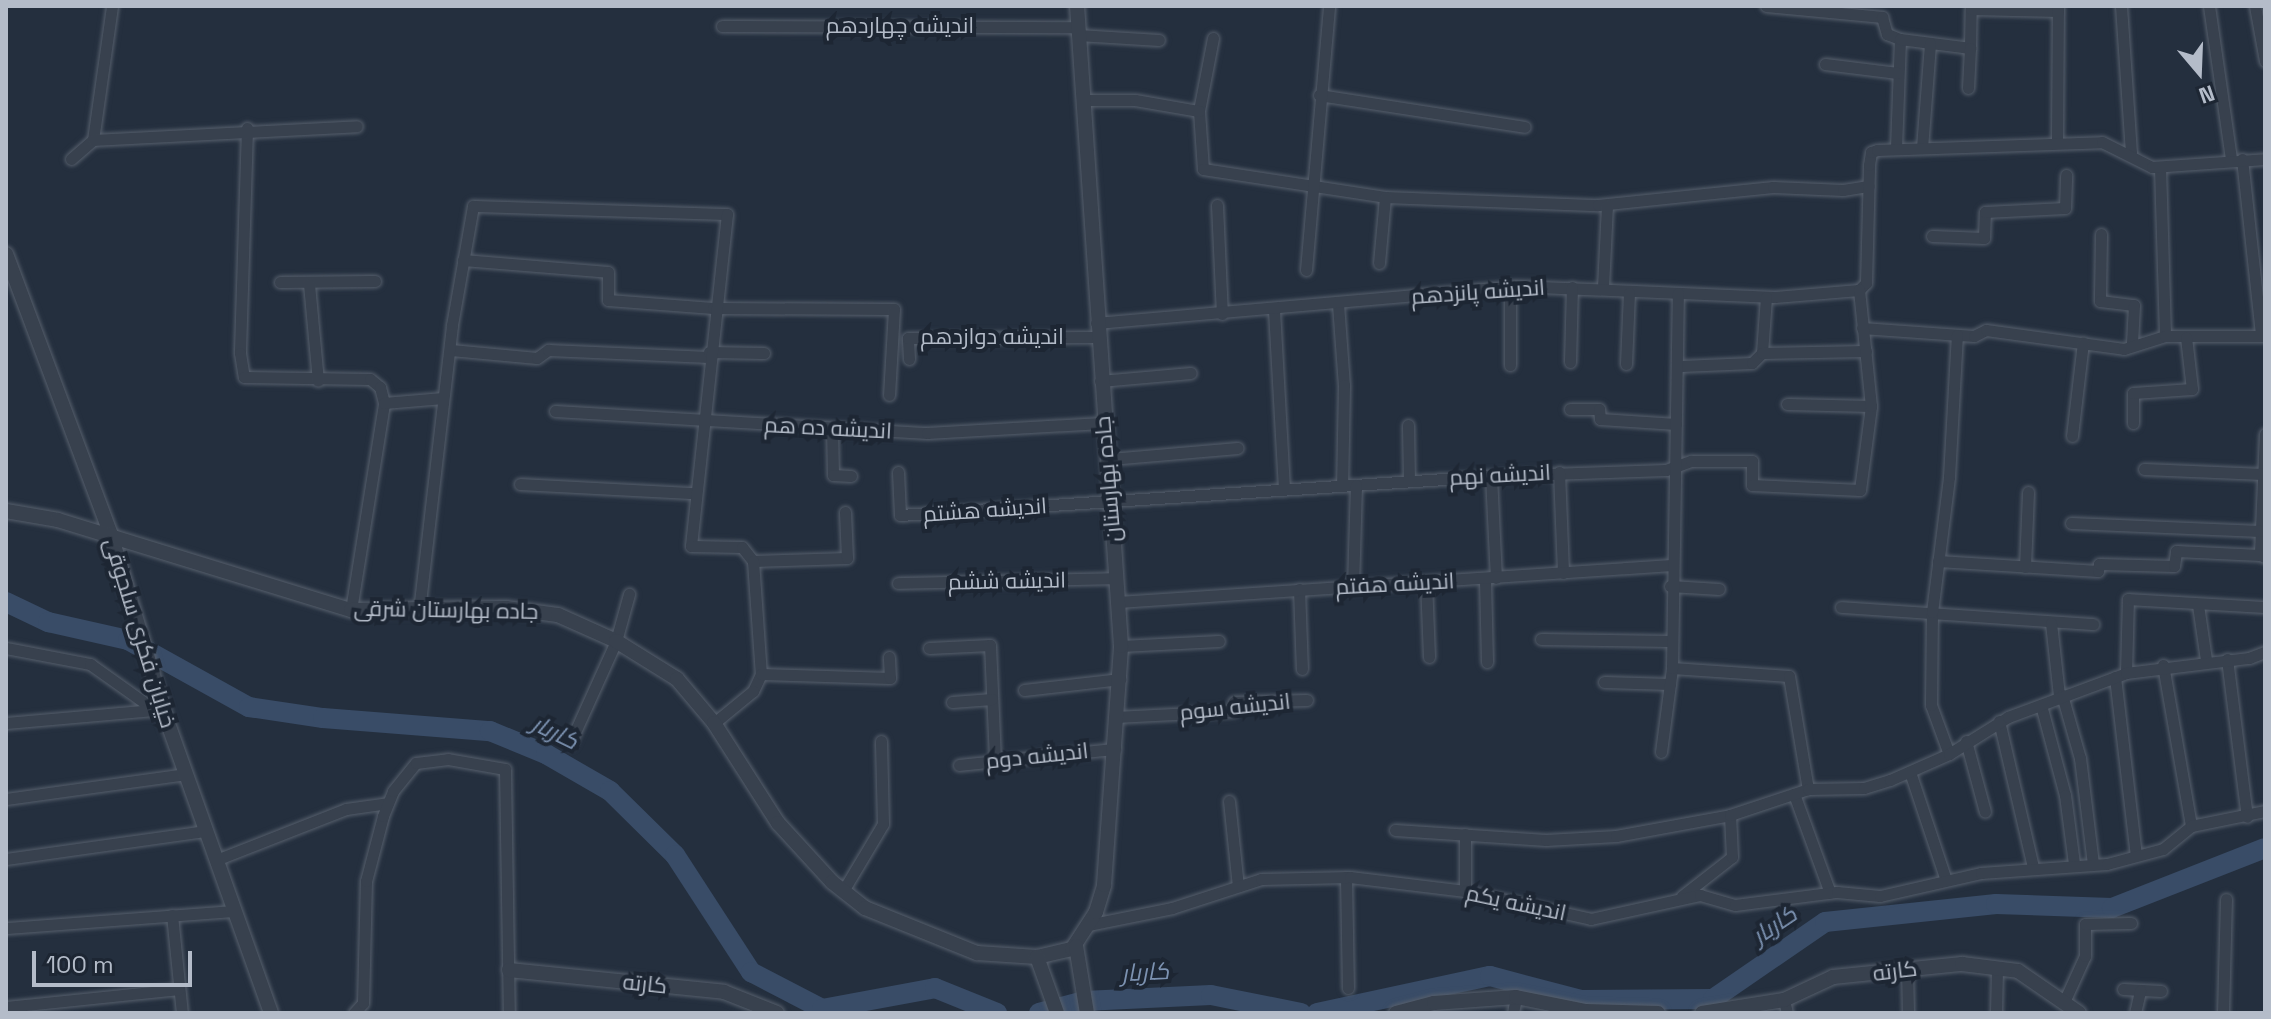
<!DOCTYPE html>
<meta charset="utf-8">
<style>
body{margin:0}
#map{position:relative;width:2271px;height:1019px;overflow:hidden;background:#242f3e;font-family:"Space Grotesk",Cairo,sans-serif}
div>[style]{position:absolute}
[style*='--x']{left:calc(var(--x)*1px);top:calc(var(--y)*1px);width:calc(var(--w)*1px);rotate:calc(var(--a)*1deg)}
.river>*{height:20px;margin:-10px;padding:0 10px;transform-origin:10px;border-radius:10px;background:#394c67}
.roads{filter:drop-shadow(0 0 2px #565f6c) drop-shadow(0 0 2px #565f6c)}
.minor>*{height:11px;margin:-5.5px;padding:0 5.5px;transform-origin:5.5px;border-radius:5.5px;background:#38414e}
.tertiary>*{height:14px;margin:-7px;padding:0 7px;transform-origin:7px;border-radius:7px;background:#38414e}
span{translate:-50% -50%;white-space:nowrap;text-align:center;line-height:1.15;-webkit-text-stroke:8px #1d2633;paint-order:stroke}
.street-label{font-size:22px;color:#b4bcc9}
.water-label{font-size:24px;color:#7c92b1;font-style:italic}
.frame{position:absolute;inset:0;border:8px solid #b4bcc9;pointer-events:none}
.north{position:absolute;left:2159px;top:32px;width:80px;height:80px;-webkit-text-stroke:6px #1d2633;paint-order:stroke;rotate:161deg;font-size:22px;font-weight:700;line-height:32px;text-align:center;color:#b4bcc9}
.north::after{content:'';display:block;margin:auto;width:28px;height:36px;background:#b4bcc9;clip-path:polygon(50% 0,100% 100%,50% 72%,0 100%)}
.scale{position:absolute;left:32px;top:951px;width:160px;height:36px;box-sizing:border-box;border:4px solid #b4bcc9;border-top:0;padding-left:10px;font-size:24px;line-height:28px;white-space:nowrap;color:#b4bcc9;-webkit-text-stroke:6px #1d2633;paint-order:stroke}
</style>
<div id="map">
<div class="river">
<div style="--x:6;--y:602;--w:47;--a:25.5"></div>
<div style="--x:48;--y:622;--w:82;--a:12.7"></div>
<div style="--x:128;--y:640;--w:138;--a:29"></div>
<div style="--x:249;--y:707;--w:75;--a:8.5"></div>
<div style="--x:323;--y:718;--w:168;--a:4.5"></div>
<div style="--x:490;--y:731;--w:61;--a:22.3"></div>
<div style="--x:546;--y:754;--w:74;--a:30"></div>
<div style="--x:610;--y:791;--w:91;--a:44.6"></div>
<div style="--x:675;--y:855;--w:140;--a:57"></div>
<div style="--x:751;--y:972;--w:80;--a:27.5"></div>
<div style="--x:822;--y:1009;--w:115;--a:-10.5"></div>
<div style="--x:935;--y:988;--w:67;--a:22"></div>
<div style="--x:1039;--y:1013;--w:47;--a:-14.9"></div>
<div style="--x:1084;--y:1001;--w:127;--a:-2.7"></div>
<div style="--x:1211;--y:995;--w:92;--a:11.3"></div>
<div style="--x:1317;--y:1013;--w:177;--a:-12.1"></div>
<div style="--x:1490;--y:976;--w:94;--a:14.8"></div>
<div style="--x:1581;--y:1000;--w:132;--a:-0.4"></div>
<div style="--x:1713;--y:999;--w:136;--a:-34.5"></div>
<div style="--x:1825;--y:922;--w:172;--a:-6"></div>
<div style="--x:1996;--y:904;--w:116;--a:2"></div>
<div style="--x:2112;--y:908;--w:164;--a:-21.4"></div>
</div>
<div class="roads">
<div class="minor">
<div style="--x:1766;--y:6;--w:117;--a:5.4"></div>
<div style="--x:1882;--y:17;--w:18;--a:74"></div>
<div style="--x:1887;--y:34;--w:14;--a:21"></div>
<div style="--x:1900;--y:39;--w:109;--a:92.1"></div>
<div style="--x:2121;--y:6;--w:147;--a:86.1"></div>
<div style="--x:2209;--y:6;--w:155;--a:81.8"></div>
<div style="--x:2255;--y:6;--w:56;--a:79.7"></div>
<div style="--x:722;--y:26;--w:356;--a:0.2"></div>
<div style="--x:1078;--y:35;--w:81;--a:3.5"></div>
<div style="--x:1213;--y:38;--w:74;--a:100.9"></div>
<div style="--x:1199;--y:111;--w:58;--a:86.1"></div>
<div style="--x:1203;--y:169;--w:184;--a:8.7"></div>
<div style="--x:1385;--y:197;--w:213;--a:2.2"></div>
<div style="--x:1598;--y:205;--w:176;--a:-5.9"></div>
<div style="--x:1773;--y:187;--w:70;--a:2.5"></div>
<div style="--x:1843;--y:190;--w:26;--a:-9"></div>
<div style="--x:1900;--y:39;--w:71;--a:7.3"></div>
<div style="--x:1970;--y:48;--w:39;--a:-89"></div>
<div style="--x:1971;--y:9;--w:87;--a:1.3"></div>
<div style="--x:1825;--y:64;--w:73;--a:7.1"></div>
<div style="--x:1968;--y:88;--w:40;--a:-87.1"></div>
<div style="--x:1319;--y:95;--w:208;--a:8.8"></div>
<div style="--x:1082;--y:100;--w:53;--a:0"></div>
<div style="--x:1135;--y:100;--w:65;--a:9.8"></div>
<div style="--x:247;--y:128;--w:225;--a:91.8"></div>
<div style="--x:240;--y:353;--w:24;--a:81"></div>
<div style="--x:244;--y:377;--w:126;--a:0.9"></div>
<div style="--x:370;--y:379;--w:13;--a:39"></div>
<div style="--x:380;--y:387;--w:16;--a:76"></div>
<div style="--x:93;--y:140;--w:135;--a:-81.9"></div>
<div style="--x:2057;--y:142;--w:135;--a:-89.6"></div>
<div style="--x:1922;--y:148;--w:105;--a:-85.6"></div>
<div style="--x:71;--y:159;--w:29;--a:-41"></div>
<div style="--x:93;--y:140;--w:264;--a:-3"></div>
<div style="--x:2242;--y:159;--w:177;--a:83.8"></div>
<div style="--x:2160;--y:167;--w:169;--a:88.3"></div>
<div style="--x:1217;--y:205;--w:109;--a:87.4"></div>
<div style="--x:2101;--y:234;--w:67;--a:90.9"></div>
<div style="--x:2100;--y:301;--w:34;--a:7"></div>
<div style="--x:2134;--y:305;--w:38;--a:93"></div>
<div style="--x:1932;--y:236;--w:52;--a:2.2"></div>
<div style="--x:1984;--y:238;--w:26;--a:-88"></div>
<div style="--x:1985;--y:212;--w:80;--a:-2.9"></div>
<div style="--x:2065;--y:208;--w:33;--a:-88"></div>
<div style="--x:463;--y:260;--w:145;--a:4.7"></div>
<div style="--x:608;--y:272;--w:28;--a:90"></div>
<div style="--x:608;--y:300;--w:105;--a:4.4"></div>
<div style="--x:713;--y:308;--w:181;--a:0.3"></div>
<div style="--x:894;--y:309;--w:86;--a:93.3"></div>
<div style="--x:1379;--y:263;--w:66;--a:-84.8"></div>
<div style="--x:1306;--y:270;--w:265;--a:-85"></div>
<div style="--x:280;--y:282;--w:95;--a:-0.6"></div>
<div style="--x:309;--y:284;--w:97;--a:84.7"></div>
<div style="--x:1603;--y:287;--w:82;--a:-87.2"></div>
<div style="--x:1859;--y:290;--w:10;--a:-45"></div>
<div style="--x:1866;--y:283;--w:118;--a:-88.5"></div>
<div style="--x:1869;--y:165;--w:13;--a:-81"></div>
<div style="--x:1871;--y:152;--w:6;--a:-18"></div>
<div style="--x:1877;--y:150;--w:225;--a:-2"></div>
<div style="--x:2102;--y:142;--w:56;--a:26.6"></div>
<div style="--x:2152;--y:167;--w:113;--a:-4"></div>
<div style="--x:1338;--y:304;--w:81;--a:85.8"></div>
<div style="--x:1344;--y:385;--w:100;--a:91.1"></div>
<div style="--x:1274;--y:310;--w:179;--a:86.8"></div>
<div style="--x:1096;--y:323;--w:421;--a:-5"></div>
<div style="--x:1515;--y:286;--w:260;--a:2.4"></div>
<div style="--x:1775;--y:297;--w:84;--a:-4.8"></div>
<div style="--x:1862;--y:328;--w:112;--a:4.1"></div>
<div style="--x:1974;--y:336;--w:13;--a:-27"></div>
<div style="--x:1986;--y:330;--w:139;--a:7.8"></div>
<div style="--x:2124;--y:349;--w:43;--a:-17.6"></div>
<div style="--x:2165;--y:336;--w:100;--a:0"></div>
<div style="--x:451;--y:350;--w:86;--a:5.3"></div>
<div style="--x:537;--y:358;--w:14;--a:-36"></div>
<div style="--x:548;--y:350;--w:161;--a:2.5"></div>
<div style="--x:709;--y:352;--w:55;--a:1"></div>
<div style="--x:1762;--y:353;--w:56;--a:-85.9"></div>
<div style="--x:909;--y:359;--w:21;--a:-93"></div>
<div style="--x:908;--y:338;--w:189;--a:-0.3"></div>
<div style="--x:1570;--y:362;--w:75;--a:-88.5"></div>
<div style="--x:1626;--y:364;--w:71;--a:-87.6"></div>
<div style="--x:1510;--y:365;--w:79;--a:-90"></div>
<div style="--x:1681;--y:366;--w:71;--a:-2.4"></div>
<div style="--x:1752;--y:363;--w:14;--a:-45"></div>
<div style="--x:1762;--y:353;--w:104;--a:-1.1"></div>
<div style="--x:1100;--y:381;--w:91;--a:-5"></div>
<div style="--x:1787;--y:404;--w:84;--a:1.4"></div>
<div style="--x:1570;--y:409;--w:29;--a:0"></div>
<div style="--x:1599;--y:409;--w:10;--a:84"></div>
<div style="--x:1600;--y:419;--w:76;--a:3.8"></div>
<div style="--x:555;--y:411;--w:373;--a:3.4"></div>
<div style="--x:927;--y:433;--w:175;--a:-3.3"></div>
<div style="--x:2133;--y:423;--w:30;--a:-90"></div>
<div style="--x:2133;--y:393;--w:59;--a:-3.9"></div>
<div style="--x:2192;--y:389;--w:52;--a:-96.6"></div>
<div style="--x:1408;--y:425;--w:56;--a:89"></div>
<div style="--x:832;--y:428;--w:47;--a:88.8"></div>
<div style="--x:833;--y:475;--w:18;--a:3"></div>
<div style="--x:2265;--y:434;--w:121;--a:92.4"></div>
<div style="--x:2260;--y:555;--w:5;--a:22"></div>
<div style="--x:2072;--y:436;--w:94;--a:-83.3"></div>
<div style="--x:1110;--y:459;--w:128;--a:-4.9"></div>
<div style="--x:2144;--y:469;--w:119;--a:2.4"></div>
<div style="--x:898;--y:472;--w:43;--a:87.3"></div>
<div style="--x:900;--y:515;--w:592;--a:-3.78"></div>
<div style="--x:1491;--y:476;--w:175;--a:-2"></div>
<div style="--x:1666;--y:470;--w:27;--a:-20"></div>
<div style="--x:1691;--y:461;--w:61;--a:0"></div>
<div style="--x:1752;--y:461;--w:24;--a:90"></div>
<div style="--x:1752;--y:485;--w:108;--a:2.7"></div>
<div style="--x:1860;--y:490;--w:85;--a:-82.5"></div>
<div style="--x:1871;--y:406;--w:117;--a:-95.9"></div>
<div style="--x:1559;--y:472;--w:101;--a:87.7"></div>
<div style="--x:1491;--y:476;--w:102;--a:87.2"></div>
<div style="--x:520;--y:484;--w:174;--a:3"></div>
<div style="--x:2071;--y:523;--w:189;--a:2.4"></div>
<div style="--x:753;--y:561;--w:94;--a:-1.8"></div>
<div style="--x:847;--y:558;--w:46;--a:-92.5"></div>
<div style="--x:1938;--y:561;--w:160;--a:3.6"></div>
<div style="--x:2098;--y:571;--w:7;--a:-82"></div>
<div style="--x:2099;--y:564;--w:75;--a:1.5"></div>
<div style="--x:2174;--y:566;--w:15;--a:-82"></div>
<div style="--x:2176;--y:551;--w:84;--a:2.7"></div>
<div style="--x:2025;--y:567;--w:75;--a:-87.7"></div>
<div style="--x:1485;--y:580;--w:82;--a:88.6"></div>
<div style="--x:1426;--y:582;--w:75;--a:87.7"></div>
<div style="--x:898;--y:583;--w:218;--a:-1.3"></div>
<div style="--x:1353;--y:586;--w:101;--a:-88.3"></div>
<div style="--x:1670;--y:586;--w:49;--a:3.5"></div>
<div style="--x:1299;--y:589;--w:80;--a:87.9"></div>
<div style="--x:1118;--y:602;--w:555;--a:-3.82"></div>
<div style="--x:2198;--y:605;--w:56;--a:81.7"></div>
<div style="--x:1841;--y:607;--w:253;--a:3.9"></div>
<div style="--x:351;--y:610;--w:210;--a:-80.9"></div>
<div style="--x:384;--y:403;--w:59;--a:-4.8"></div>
<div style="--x:419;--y:611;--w:288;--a:-83.4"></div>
<div style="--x:452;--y:325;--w:121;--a:-80"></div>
<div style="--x:473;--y:206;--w:254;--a:1.8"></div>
<div style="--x:727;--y:214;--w:334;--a:96.2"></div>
<div style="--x:691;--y:546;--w:51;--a:1.1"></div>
<div style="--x:742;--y:547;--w:18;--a:52"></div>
<div style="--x:753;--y:561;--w:113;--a:86"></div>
<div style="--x:761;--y:674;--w:19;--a:115"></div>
<div style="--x:753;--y:691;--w:50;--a:140.6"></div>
<div style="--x:2051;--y:623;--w:73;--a:83.7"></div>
<div style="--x:1541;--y:639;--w:129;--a:0.9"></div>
<div style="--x:1121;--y:646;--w:98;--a:-2.9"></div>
<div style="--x:6;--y:648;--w:86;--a:10.8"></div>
<div style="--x:90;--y:664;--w:93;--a:35.4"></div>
<div style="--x:929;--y:648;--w:61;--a:-2.8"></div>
<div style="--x:990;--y:645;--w:114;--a:87.5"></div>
<div style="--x:2227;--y:659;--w:159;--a:82.8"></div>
<div style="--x:2163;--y:665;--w:163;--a:80.1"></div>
<div style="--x:1672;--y:668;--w:117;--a:3.9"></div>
<div style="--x:1789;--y:676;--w:115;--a:80.5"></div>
<div style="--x:2126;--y:673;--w:74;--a:-88.5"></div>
<div style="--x:2128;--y:599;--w:135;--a:3.4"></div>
<div style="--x:761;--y:674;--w:129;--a:1.8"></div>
<div style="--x:890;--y:678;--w:21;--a:-93"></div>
<div style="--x:2115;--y:677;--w:179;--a:83.3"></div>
<div style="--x:1604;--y:682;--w:66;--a:1.7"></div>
<div style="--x:1024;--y:690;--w:97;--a:-6.5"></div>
<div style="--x:2062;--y:695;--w:66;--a:74.1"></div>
<div style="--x:2080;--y:758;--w:107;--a:83"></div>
<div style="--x:952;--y:702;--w:40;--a:-4.3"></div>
<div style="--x:2041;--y:705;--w:93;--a:75.1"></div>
<div style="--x:2065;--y:795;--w:69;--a:82.5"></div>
<div style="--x:1115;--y:717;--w:118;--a:-2.9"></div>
<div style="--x:1233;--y:711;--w:9;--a:-84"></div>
<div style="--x:1234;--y:702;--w:73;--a:-1.6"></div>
<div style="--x:1999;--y:721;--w:150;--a:76.9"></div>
<div style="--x:6;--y:723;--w:151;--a:-5"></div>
<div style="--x:1966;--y:741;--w:73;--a:75"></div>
<div style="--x:570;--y:743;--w:112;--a:-65.7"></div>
<div style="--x:616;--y:641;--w:49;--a:-74.5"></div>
<div style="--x:1661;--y:752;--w:85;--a:-82.5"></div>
<div style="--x:1672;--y:668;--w:375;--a:-89.1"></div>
<div style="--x:1949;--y:754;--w:52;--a:-110.2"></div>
<div style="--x:1931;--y:705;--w:93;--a:-89.4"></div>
<div style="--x:1932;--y:612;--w:136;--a:-82.8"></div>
<div style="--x:1949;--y:477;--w:142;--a:-86.8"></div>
<div style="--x:959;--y:765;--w:157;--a:-5.9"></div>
<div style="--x:1910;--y:772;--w:114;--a:71.6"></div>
<div style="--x:1794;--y:794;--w:105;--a:70"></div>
<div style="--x:6;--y:799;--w:182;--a:-7.9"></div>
<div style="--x:1229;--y:801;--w:85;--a:84"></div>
<div style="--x:1395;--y:830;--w:151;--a:3.8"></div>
<div style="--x:1546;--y:840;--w:70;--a:-3.3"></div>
<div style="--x:1616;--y:836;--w:116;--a:-10.4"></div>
<div style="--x:6;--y:859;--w:202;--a:-8"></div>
<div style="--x:216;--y:860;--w:140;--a:-21.4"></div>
<div style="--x:346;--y:809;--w:42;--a:-8.1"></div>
<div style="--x:1346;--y:877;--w:111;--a:89"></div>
<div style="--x:843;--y:891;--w:78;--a:-59.2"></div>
<div style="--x:883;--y:824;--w:83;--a:-91.4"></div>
<div style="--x:1465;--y:891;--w:57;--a:-90"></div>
<div style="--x:1682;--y:896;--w:63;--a:-38"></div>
<div style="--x:1732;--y:857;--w:42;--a:-92.7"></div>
<div style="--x:1730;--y:815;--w:82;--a:-18.4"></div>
<div style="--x:1808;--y:789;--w:56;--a:-1"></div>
<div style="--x:1864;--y:788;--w:27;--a:-17"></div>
<div style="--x:1890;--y:780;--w:64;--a:-23.8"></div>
<div style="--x:1949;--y:754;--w:70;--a:-32.1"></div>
<div style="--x:2008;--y:717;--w:126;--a:-20.4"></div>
<div style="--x:2126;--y:673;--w:124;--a:-7"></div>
<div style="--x:2249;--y:658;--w:17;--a:-21"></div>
<div style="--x:172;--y:915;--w:99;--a:84.2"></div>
<div style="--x:1088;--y:925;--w:86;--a:-11.4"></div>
<div style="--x:1172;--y:908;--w:94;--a:-18"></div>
<div style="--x:1261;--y:879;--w:89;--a:-1.3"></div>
<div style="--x:1350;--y:877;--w:116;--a:6.9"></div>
<div style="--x:1465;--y:891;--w:129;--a:12.5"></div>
<div style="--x:1591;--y:919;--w:112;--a:-12.4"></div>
<div style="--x:1700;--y:895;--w:36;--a:16"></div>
<div style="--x:1735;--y:905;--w:103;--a:-7.3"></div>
<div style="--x:1837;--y:892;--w:43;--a:5.3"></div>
<div style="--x:1880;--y:896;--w:104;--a:-12.8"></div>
<div style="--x:1981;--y:873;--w:126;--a:-4.1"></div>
<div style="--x:2107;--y:864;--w:58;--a:-15"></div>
<div style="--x:2163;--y:849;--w:36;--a:-39"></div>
<div style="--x:2191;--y:826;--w:76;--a:-11.5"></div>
<div style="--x:6;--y:928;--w:229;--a:-4.3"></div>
<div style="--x:1907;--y:969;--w:44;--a:88.7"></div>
<div style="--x:2123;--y:989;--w:38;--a:3"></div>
<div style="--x:1784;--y:1000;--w:13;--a:77"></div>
<div style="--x:2064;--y:1002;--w:51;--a:-65.5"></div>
<div style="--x:2085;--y:956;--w:32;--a:-90"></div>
<div style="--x:2085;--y:924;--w:46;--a:-1.2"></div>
<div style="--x:6;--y:1007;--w:174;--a:-5.9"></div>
<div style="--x:354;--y:1013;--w:13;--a:-48"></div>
<div style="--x:363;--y:1003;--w:122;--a:-88.6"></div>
<div style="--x:366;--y:881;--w:67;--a:-75.3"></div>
<div style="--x:383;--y:816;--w:27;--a:-68"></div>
<div style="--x:393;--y:791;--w:36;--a:-51"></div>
<div style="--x:416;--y:763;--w:32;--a:-7"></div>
<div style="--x:448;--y:759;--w:58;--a:10"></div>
<div style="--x:505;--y:769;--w:244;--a:89.1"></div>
<div style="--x:1513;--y:1013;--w:16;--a:-79"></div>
<div style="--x:1996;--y:1013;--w:45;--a:-88.7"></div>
<div style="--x:2135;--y:1013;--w:23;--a:-77"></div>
<div style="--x:2223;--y:1013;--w:114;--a:-88.5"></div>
</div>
<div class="tertiary">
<div style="--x:6;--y:254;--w:300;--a:69.5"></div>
<div style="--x:111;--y:535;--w:191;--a:73.3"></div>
<div style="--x:166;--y:718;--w:313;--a:70.4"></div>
<div style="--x:6;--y:511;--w:53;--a:9.8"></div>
<div style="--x:58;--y:520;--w:307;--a:17.1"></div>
<div style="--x:351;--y:610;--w:155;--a:-0.7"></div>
<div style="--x:506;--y:608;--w:52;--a:7.7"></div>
<div style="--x:558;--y:615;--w:64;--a:24.1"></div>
<div style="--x:616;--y:641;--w:72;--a:31.9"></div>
<div style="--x:677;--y:679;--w:57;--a:49.9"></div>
<div style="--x:714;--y:723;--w:119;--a:57.4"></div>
<div style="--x:778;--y:823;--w:80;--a:47.5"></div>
<div style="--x:832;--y:882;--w:42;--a:38.2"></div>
<div style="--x:865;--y:908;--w:121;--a:21.9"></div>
<div style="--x:977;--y:953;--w:60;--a:3.8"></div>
<div style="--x:1037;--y:957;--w:36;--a:-13"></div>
<div style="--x:1072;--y:949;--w:44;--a:-57"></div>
<div style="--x:1096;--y:912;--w:28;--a:-73"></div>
<div style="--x:1104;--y:885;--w:240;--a:-85.9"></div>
<div style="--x:1121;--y:646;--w:642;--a:-93.93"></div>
<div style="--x:1076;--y:946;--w:68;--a:80.7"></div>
<div style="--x:1037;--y:957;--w:59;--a:70.3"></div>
<div style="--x:509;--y:970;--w:216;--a:5.8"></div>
<div style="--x:724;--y:992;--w:57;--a:21.6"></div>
<div style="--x:1396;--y:1013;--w:39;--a:-15"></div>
<div style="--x:1434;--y:1003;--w:82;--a:-4.2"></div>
<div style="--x:1516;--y:997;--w:70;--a:11.5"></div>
<div style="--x:1585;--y:1011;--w:73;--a:1.6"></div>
<div style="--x:1702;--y:1013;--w:83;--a:-9"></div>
<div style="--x:1784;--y:1000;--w:54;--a:-25.1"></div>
<div style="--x:1833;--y:977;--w:130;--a:-5.8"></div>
<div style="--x:1962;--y:964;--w:56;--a:7.1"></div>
<div style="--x:2018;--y:971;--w:74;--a:34.5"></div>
</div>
</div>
<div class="street-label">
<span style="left:900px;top:26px">اندیشه چهاردهم</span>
<span style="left:1478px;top:292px;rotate:-4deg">اندیشه پانزدهم</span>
<span style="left:992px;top:337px">اندیشه دوازدهم</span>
<span style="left:828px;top:428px;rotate:3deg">اندیشه ده هم</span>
<span style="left:1500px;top:475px;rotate:-3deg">اندیشه نهم</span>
<span style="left:1108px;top:479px;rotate:-95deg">جاده بهارستان</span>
<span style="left:985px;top:510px;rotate:-4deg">اندیشه هشتم</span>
<span style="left:1007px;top:581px;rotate:-1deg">اندیشه ششم</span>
<span style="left:1395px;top:584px;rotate:-3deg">اندیشه هفتم</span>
<span style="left:446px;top:610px;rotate:1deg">جاده بهارستان شرقی</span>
<span style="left:140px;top:633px;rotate:73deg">خیابان فکری سلجوقی</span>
<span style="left:1235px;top:707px;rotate:-6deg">اندیشه سوم</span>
<span style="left:1037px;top:756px;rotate:-6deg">اندیشه دوم</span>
<span style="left:1516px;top:903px;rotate:12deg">اندیشه یکم</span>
<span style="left:1895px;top:971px;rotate:-7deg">کارته</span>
<span style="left:645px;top:984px;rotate:6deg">کارته</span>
</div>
<div class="water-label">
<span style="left:555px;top:732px;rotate:26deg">کاربار</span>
<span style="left:1774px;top:925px;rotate:-34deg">کاربار</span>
<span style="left:1145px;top:972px;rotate:-3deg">کاربار</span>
</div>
<div class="frame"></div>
<div class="north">N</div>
<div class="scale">100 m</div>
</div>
